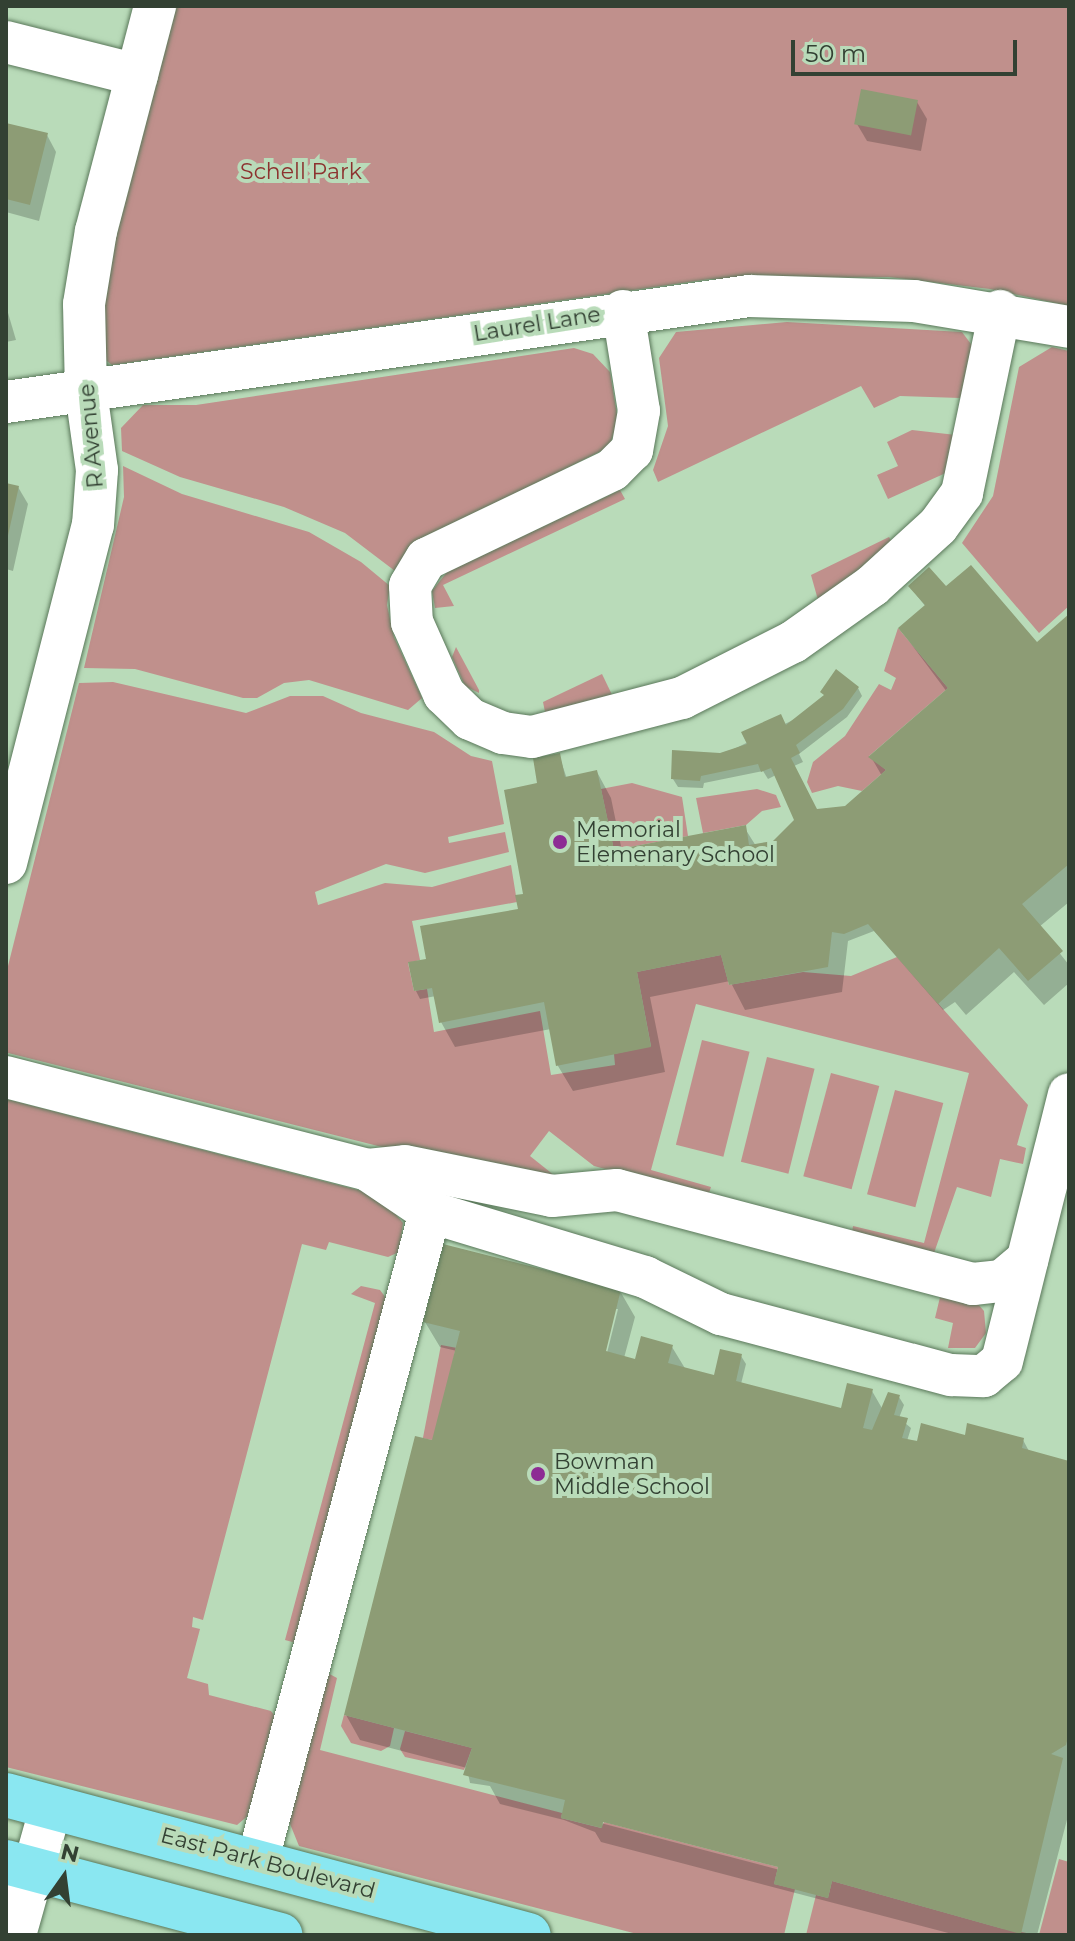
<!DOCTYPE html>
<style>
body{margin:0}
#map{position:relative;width:1075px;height:1941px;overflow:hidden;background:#b9dbb9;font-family:Montserrat,sans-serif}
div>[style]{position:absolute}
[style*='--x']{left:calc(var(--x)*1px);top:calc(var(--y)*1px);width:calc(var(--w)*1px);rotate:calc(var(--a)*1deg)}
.green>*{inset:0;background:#c0908c;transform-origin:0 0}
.shadow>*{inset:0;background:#0003}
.building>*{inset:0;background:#8d9c75;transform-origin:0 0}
.roads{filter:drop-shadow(0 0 2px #5a785a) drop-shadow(0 0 2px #5a785a)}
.minor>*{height:42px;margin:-21px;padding:0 21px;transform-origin:21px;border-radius:21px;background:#fff}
.major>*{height:44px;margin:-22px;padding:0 22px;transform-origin:22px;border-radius:22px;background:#8ae7f1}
.dots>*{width:22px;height:22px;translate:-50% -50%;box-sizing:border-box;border:4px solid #b9dbb9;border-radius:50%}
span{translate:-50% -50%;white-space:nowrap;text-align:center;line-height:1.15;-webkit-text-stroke:8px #b9dbb9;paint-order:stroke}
.park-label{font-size:22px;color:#8d322f}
.street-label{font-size:22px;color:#334133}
.poi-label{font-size:22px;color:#334133}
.left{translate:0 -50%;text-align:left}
.frame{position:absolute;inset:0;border:8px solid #334133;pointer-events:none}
.north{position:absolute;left:24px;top:1837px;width:80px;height:80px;-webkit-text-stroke:6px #b9dbb9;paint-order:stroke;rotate:14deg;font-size:22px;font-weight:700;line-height:32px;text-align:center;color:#334133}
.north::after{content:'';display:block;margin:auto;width:28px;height:36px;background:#334133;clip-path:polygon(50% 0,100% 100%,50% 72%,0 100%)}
.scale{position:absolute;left:791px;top:40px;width:226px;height:36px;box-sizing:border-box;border:4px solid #334133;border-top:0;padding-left:10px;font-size:24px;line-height:28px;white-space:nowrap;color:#334133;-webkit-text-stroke:6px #b9dbb9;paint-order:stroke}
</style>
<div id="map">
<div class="green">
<div style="clip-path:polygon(173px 6px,1069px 6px,1069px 306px,990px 289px,889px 277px,710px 279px,112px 365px,103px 358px,97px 301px)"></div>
<div style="clip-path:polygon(787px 322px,962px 332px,974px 348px,968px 392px,960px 398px,900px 396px,874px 408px,861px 386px,658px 482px,653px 470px,668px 426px,659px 358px,676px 332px)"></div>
<div style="clip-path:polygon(1052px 347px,1069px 351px,1069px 606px,1039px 633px,962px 543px,993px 496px,1019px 367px)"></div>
<div style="clip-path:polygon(574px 348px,593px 354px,610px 372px,618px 421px,609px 447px,415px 544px,395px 571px,345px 533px,284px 507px,180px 477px,122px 451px,121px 428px,143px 405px,196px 405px)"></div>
<div style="clip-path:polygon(912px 430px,956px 435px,948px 472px,888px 499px,877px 475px,898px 466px,887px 442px)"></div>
<div style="clip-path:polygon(123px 466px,182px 494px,309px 532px,361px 562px,390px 586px,387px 605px,394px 637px,422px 698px,408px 710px,309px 680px,284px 683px,257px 698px,243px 698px,135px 669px,84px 668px,124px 497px)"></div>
<div style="clip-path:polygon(620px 490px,625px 499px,443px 585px,454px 606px,435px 608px,432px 591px,447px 572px)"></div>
<div style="clip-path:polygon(889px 537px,895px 548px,818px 600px,811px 575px)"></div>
<div style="clip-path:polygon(898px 628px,948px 688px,869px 756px,886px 770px,862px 791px,838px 786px,812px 793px,807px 782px,813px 762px,845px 736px,879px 684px,891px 690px,896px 678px,884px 671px)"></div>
<div style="clip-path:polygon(456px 647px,479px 690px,479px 693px,465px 686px,452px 657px)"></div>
<div style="clip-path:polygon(602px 674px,615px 701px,546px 717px,543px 702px)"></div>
<div style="clip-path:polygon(113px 682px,246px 713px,290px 696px,323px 696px,361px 713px,434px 732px,471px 756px,492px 761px,504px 824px,448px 837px,449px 843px,505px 832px,509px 852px,425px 873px,386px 864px,315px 892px,318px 905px,385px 883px,432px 887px,511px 865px,517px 902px,412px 921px,420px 960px,408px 963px,414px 991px,427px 989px,434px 1032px,540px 1011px,551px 1075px,615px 1065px,614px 1054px,651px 1046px,637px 972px,721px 955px,729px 985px,803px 972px,851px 976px,897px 957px,1028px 1105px,1017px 1145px,1026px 1148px,1023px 1164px,1000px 1159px,991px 1197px,957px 1187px,934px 1253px,852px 1232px,853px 1226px,924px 1243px,969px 1073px,696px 1004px,651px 1170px,711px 1187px,708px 1196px,594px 1166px,549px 1131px,530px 1156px,560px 1180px,547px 1182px,378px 1146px,8px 1053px,6px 974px,79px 683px)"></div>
<div style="clip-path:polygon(632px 783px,682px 797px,688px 836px,614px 850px,601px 789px)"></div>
<div style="clip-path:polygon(757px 789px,776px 795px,781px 807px,762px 811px,746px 825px,703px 833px,696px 798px)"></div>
<div style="left:702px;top:1040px;width:49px;height:108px;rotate:14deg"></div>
<div style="left:767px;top:1057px;width:49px;height:108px;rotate:14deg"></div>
<div style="left:831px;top:1073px;width:50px;height:107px;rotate:15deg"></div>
<div style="left:895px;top:1090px;width:50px;height:108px;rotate:15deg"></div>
<div style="clip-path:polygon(6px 1099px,381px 1196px,403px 1223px,399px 1252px,388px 1257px,329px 1242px,326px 1250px,302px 1244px,203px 1620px,193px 1617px,192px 1627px,200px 1629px,187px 1678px,208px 1684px,209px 1695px,271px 1711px,275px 1716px,250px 1814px,237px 1825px,6px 1767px)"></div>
<div style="clip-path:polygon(361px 1286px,380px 1290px,386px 1298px,296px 1643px,285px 1640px,375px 1303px,351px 1294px)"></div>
<div style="clip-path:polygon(941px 1293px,977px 1303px,984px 1311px,986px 1333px,975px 1348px,948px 1348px,953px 1323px,935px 1318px)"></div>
<div style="left:441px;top:1345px;width:15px;height:95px;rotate:11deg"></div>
<div style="clip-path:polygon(324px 1671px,337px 1678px,320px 1750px,562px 1813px,561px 1818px,601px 1828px,604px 1822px,778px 1867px,774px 1884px,795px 1889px,784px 1935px,641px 1935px,299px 1846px,288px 1819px)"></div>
<div style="clip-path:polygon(344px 1715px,394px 1728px,390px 1746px,381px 1751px,351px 1743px,341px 1726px)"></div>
<div style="clip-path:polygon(405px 1731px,472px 1748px,464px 1770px,405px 1757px,400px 1749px)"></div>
<div style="clip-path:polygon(1059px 1859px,1069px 1862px,1069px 1935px,1039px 1935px)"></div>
<div style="clip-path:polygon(832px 1881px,1000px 1928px,1037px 1935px,806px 1935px,816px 1895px,828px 1898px)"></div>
</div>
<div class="shadow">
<div style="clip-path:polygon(917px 102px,927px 119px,921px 151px,867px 141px,857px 124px)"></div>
<div style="clip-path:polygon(6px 125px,47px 135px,56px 152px,39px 221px,6px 212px)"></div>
<div style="clip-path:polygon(6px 306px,16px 340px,6px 342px)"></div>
<div style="clip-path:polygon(6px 485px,18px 487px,28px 504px,13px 571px,6px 569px)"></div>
<div style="clip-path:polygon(910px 587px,944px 588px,1036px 644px,1069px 617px,1069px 902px,1039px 927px,1069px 965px,1069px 983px,1044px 1005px,1014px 972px,966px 1015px,955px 1002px,943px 1010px,874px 931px,848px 941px,842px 992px,745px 1010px,730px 981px,650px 997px,665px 1072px,573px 1091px,558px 1066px,551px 1029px,455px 1047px,441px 1022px,436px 996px,420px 999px,416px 991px,410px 964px,425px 961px,523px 910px,541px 784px,559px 755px,567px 779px,597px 772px,611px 798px,622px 851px,744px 827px,756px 846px,774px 843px,797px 822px,776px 775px,768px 779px,763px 771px,704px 783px,703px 788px,678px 787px,673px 779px,858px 688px,862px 696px,847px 717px,799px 754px,803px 762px,794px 766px,818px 814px,846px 807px,882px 776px,871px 757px,947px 692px,900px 629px,926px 607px)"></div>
<div style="clip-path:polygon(evenodd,620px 1291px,635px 1317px,624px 1358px,637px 1361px,672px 1347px,686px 1370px,721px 1379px,741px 1356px,746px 1364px,741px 1384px,842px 1411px,872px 1391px,883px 1410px,899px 1397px,904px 1405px,899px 1418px,911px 1428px,907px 1441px,1023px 1440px,1030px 1453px,1069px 1463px,1069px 1812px,1037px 1935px,956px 1935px,601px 1842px,595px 1832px,564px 1820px,500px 1804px,490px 1786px,470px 1783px,467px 1768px,360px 1740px,346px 1715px,433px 1442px,457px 1351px,440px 1347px,425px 1322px,620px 1291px,614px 1309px,618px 1309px,605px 1361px,601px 1360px,614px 1309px,620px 1291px,594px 1818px,780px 1866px,780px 1870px,593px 1821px,594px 1818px)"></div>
</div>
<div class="building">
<div style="left:861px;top:89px;width:58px;height:36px;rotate:11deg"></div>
<div style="clip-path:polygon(6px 123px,48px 133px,30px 205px,6px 199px)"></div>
<div style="clip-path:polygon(6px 483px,19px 486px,7px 540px,6px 540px)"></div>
<div style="clip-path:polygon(971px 565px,1037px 642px,1069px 614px,1069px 864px,1022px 904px,1063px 951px,1028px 981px,999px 948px,938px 1004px,868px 924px,844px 934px,832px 932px,828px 967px,729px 985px,721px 955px,637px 972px,651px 1047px,556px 1066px,544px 1002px,439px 1023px,432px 988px,414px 991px,408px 962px,426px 959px,420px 926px,518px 909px,515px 895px,523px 894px,504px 790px,537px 783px,533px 758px,560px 753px,565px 777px,597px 770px,614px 850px,746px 825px,749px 845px,773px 841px,794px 820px,771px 768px,761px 772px,758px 764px,701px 776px,700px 781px,671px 779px,672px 750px,720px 753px,747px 744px,741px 732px,781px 714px,786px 725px,824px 695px,820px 692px,836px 669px,859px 687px,843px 709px,796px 745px,800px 753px,791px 758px,817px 809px,845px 806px,886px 770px,868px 757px,948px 688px,898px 628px,925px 605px,908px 586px,929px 567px,946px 586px)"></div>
<div style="clip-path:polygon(443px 1244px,621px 1289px,606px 1351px,635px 1359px,641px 1336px,673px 1345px,668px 1363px,714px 1375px,720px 1349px,742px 1354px,736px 1381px,841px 1408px,847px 1383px,873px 1389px,863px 1428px,872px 1430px,888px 1392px,900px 1395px,894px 1415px,908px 1418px,902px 1438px,917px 1441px,921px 1423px,965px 1435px,967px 1423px,1024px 1438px,1022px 1448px,1069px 1461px,1069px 1733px,1066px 1745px,1051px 1754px,1063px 1758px,1021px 1934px,832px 1881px,828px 1898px,816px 1895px,774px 1884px,778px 1867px,603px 1822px,602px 1828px,561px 1818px,565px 1800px,463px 1775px,472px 1748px,344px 1715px,415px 1436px,432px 1440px,460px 1331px,423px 1322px)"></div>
</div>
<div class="roads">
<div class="minor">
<div style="--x:6;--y:42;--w:135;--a:14.1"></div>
<div style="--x:623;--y:311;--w:101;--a:80.9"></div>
<div style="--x:639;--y:411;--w:40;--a:100"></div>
<div style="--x:632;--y:450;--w:28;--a:135"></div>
<div style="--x:612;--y:470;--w:206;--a:154.4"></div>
<div style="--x:426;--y:559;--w:31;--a:121"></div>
<div style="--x:410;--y:586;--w:36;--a:87"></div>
<div style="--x:412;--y:622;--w:79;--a:66"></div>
<div style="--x:444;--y:694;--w:36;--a:44"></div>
<div style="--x:470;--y:719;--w:36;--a:23"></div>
<div style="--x:503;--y:733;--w:29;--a:8"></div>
<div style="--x:532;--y:737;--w:155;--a:-14.6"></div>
<div style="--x:682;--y:698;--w:124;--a:-26.8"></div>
<div style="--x:793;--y:642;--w:97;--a:-35.3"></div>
<div style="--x:872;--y:586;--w:89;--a:-42.3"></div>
<div style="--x:938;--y:526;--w:41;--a:-54"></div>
<div style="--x:962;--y:493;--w:186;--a:-78.2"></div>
<div style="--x:6;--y:402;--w:751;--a:-8.12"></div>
<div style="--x:749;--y:296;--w:165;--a:1.7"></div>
<div style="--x:914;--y:301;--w:157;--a:9.5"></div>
<div style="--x:6;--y:863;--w:349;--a:-75.6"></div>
<div style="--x:93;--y:525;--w:55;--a:-85.8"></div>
<div style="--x:97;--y:470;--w:79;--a:-98"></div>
<div style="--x:86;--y:392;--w:88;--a:-91.3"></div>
<div style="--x:84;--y:304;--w:74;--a:-80.7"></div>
<div style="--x:96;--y:231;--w:233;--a:-75.3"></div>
<div style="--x:6;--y:1077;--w:374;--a:14.4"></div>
<div style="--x:368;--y:1170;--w:37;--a:-6"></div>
<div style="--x:405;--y:1166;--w:150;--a:11.5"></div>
<div style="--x:552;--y:1196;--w:65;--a:-5.3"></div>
<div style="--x:617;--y:1190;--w:368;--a:14.8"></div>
<div style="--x:973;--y:1284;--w:29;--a:-6"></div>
<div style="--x:1002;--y:1281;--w:33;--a:-40"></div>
<div style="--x:368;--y:1170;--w:75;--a:34.1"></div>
<div style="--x:430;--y:1212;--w:225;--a:16.8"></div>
<div style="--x:645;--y:1277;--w:85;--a:26"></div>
<div style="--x:721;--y:1314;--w:238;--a:14.9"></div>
<div style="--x:951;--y:1375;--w:33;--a:2"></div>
<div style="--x:984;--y:1376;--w:23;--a:-40"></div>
<div style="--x:1002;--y:1361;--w:275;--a:-75.9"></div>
<div style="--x:258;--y:1859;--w:669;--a:-75.11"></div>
<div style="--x:15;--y:1935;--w:133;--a:-74.3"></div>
</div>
<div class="major">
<div style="--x:6;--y:1795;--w:541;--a:14.99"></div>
<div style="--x:6;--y:1862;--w:284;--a:14.9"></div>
</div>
</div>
<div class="dots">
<div style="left:560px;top:842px;background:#8d2c94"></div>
<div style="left:538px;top:1474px;background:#8d2c94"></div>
</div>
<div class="park-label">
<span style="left:301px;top:172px">Schell Park</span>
</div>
<div class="street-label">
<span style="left:537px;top:324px;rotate:-9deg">Laurel Lane</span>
<span style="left:91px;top:436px;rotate:-95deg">R Avenue</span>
<span style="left:268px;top:1863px;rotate:15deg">East Park Boulevard</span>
</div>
<div class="poi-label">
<span class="left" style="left:576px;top:842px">Memorial<br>Elemenary School</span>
<span class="left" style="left:554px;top:1474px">Bowman<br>Middle School</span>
</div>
<div class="frame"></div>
<div class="north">N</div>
<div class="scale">50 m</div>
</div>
